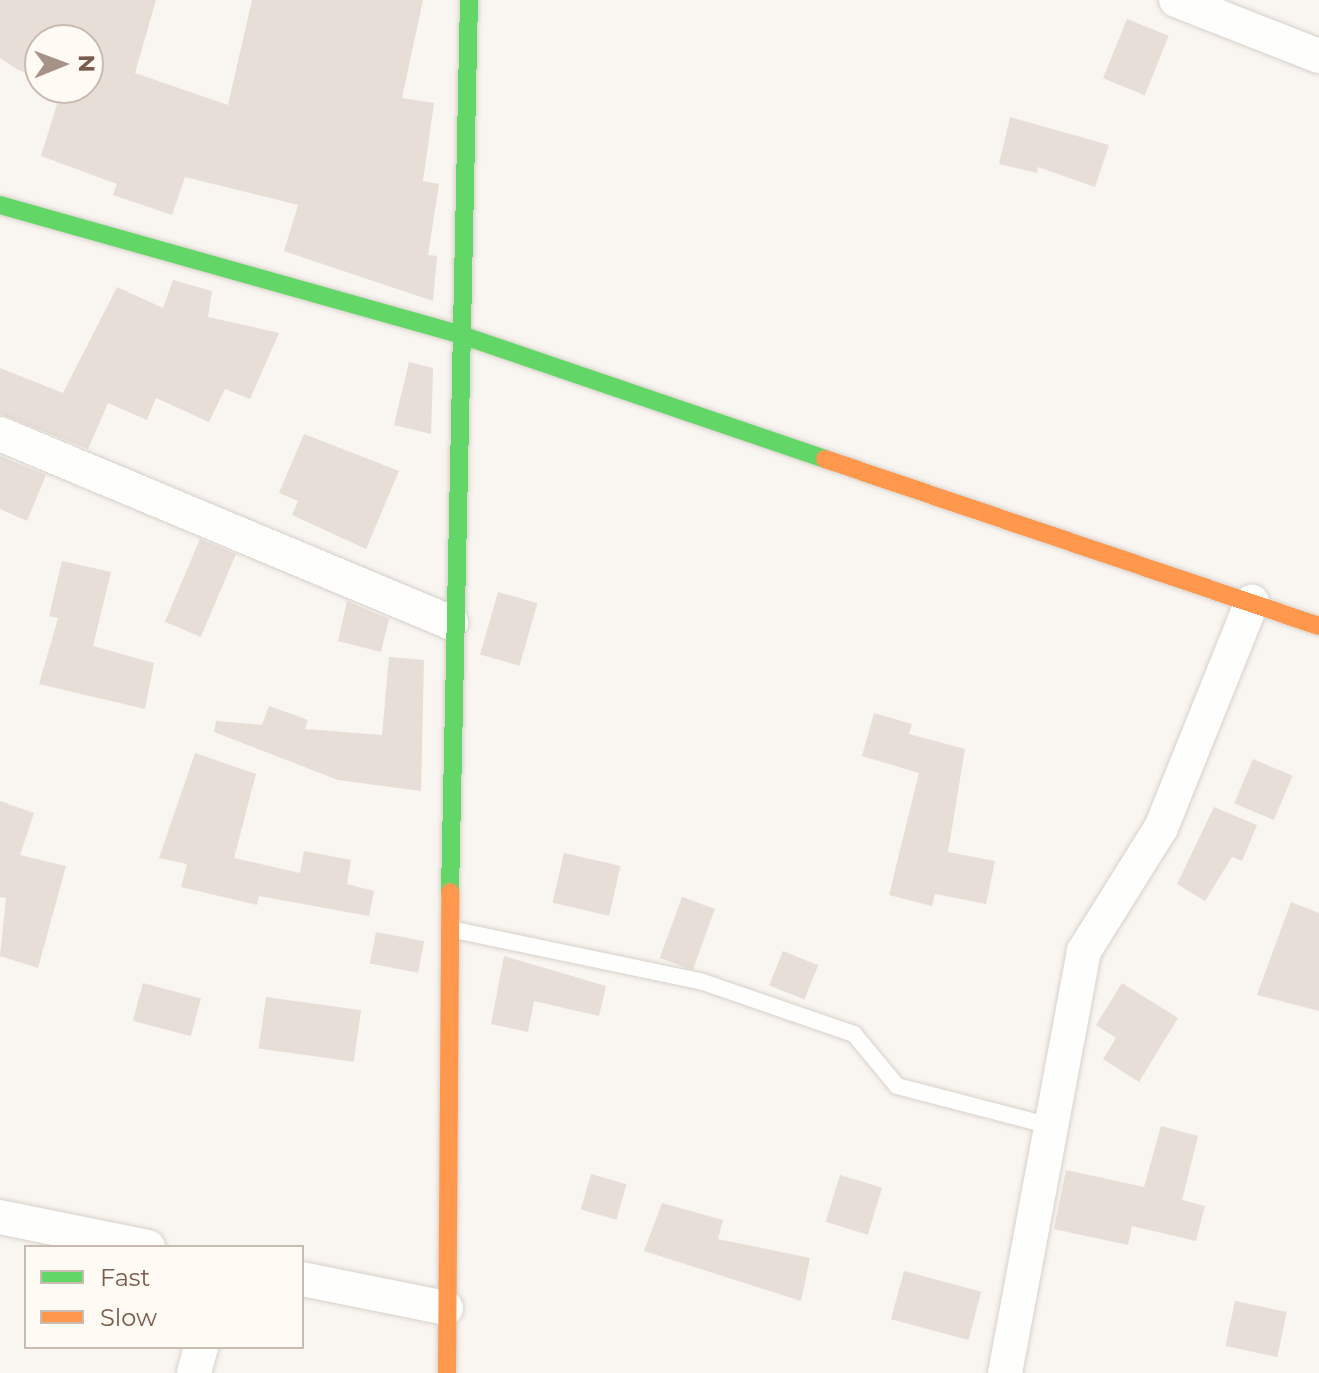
<!DOCTYPE html>
<style>
body{margin:0}
#map{position:relative;width:1319px;height:1373px;overflow:hidden;background:#f9f5f0;font-family:Montserrat,sans-serif}
div>[style]{position:absolute}
[style*='--x']{left:calc(var(--x)*1px);top:calc(var(--y)*1px);width:calc(var(--w)*1px);rotate:calc(var(--a)*1deg)}
.building>*{inset:0;background:#e6ded7;transform-origin:0 0}
.roads{filter:drop-shadow(0 0 2px #d7d1cb) drop-shadow(0 0 2px #d7d1cb)}
.lane>*{height:16px;margin:-8px;padding:0 8px;transform-origin:8px;border-radius:8px;background:#fefefd}
.street>*{height:34px;margin:-17px;padding:0 17px;transform-origin:17px;border-radius:17px;background:#fefefd}
.fast>*{height:18px;margin:-9px;padding:0 9px;transform-origin:9px;border-radius:9px;background:#63d668}
.slow>*{height:18px;margin:-9px;padding:0 9px;transform-origin:9px;border-radius:9px;background:#ff974d}
span{translate:-50% -50%;white-space:nowrap;text-align:center;line-height:1.15;-webkit-text-stroke:6px #fffaf3;paint-order:stroke}
.legend{position:absolute;left:24px;top:1245px;width:280px;height:104px;box-sizing:border-box;background:#fffaf3;border:2px solid #cabbb1;margin:0;padding:10px 14px;list-style:none;font-size:24px;color:#7a5c4d}
.legend li{display:flex;align-items:center;gap:16px;height:40px}
.legend b{width:40px;border:2px solid #cabbb1}
.north{position:absolute;left:24px;top:24px;width:80px;height:80px;box-sizing:border-box;background:#fffaf3;border:2px solid #cabbb1;border-radius:50%;rotate:89deg;font-size:22px;font-weight:700;line-height:32px;text-align:center;color:#7a5c4d}
.north::after{content:'';display:block;margin:auto;width:28px;height:36px;background:#a69286;clip-path:polygon(50% 0,100% 100%,50% 72%,0 100%)}
</style>
<div id="map">
<div class="building">
<div style="clip-path:polygon(0 0,156px 0,135px 73px,228px 105px,252px 0,423px 0,402px 98px,434px 103px,423px 181px,439px 184px,428px 255px,437px 256px,433px 301px,284px 251px,298px 205px,185px 177px,172px 215px,113px 195px,117px 184px,41px 156px,62px 88px,88px 88px,88px 40px,40px 40px,40px 77px,18px 70px,0 58px)"></div>
<div style="left:1127px;top:19px;width:45px;height:64px;rotate:22deg"></div>
<div style="clip-path:polygon(1010px 117px,1109px 145px,1095px 187px,1038px 167px,1037px 173px,999px 164px)"></div>
<div style="clip-path:polygon(173px 280px,212px 291px,208px 317px,279px 333px,250px 399px,225px 389px,209px 422px,156px 398px,147px 420px,108px 403px,88px 449px,0 414px,0 368px,63px 393px,117px 287px,163px 308px)"></div>
<div style="clip-path:polygon(409px 362px,433px 368px,431px 434px,394px 425px)"></div>
<div style="clip-path:polygon(304px 434px,399px 471px,366px 549px,292px 515px,298px 501px,279px 493px)"></div>
<div style="clip-path:polygon(0 456px,46px 475px,27px 521px,0 509px)"></div>
<div style="left:200px;top:539px;width:39px;height:90px;rotate:23deg"></div>
<div style="clip-path:polygon(62px 561px,111px 572px,93px 646px,154px 663px,145px 709px,39px 684px,58px 618px,49px 616px)"></div>
<div style="left:498px;top:592px;width:41px;height:65px;rotate:16deg"></div>
<div style="clip-path:polygon(347px 601px,389px 619px,381px 652px,338px 641px)"></div>
<div style="clip-path:polygon(389px 657px,424px 660px,421px 791px,338px 780px,214px 732px,216px 721px,262px 725px,269px 706px,308px 720px,305px 729px,382px 735px)"></div>
<div style="clip-path:polygon(874px 713px,912px 724px,909px 734px,965px 749px,948px 852px,995px 861px,986px 904px,935px 894px,932px 906px,889px 895px,919px 773px,862px 756px)"></div>
<div style="clip-path:polygon(195px 753px,256px 774px,234px 858px,300px 873px,304px 851px,351px 860px,347px 884px,374px 891px,369px 916px,259px 896px,257px 905px,181px 887px,187px 864px,159px 858px)"></div>
<div style="left:1253px;top:759px;width:43px;height:48px;rotate:23deg"></div>
<div style="clip-path:polygon(0 801px,34px 813px,20px 855px,66px 866px,38px 968px,0 956px,6px 898px,0 897px)"></div>
<div style="clip-path:polygon(1214px 807px,1257px 825px,1242px 861px,1232px 857px,1205px 901px,1177px 884px)"></div>
<div style="left:564px;top:853px;width:58px;height:51px;rotate:13deg"></div>
<div style="left:682px;top:897px;width:35px;height:65px;rotate:20deg"></div>
<div style="clip-path:polygon(1291px 902px,1319px 913px,1319px 1011px,1257px 995px)"></div>
<div style="left:376px;top:932px;width:49px;height:32px;rotate:11deg"></div>
<div style="left:783px;top:951px;width:38px;height:37px;rotate:22deg"></div>
<div style="clip-path:polygon(504px 956px,606px 986px,599px 1016px,534px 1001px,528px 1032px,491px 1024px)"></div>
<div style="left:143px;top:983px;width:60px;height:39px;rotate:15deg"></div>
<div style="clip-path:polygon(1122px 983px,1178px 1018px,1139px 1082px,1103px 1059px,1116px 1038px,1096px 1025px)"></div>
<div style="left:266px;top:997px;width:96px;height:52px;rotate:8deg"></div>
<div style="clip-path:polygon(1161px 1126px,1198px 1136px,1182px 1200px,1205px 1206px,1196px 1241px,1132px 1226px,1128px 1245px,1054px 1229px,1066px 1170px,1144px 1187px)"></div>
<div style="left:591px;top:1174px;width:37px;height:37px;rotate:16deg"></div>
<div style="left:840px;top:1175px;width:44px;height:49px;rotate:17deg"></div>
<div style="clip-path:polygon(662px 1203px,723px 1220px,718px 1239px,810px 1258px,801px 1301px,644px 1251px)"></div>
<div style="left:904px;top:1271px;width:80px;height:50px;rotate:15deg"></div>
<div style="left:1235px;top:1301px;width:53px;height:46px;rotate:12deg"></div>
</div>
<div class="roads">
<div class="lane">
<div style="--x:450;--y:929;--w:258;--a:11.8"></div>
<div style="--x:703;--y:982;--w:160;--a:19"></div>
<div style="--x:854;--y:1034;--w:67;--a:50.4"></div>
<div style="--x:897;--y:1086;--w:159;--a:14.6"></div>
</div>
<div class="street">
<div style="--x:1176;--y:0;--w:154;--a:21.4"></div>
<div style="--x:0;--y:434;--w:489;--a:22.7"></div>
<div style="--x:0;--y:1217;--w:151;--a:11.5"></div>
<div style="--x:302;--y:1279;--w:147;--a:11.4"></div>
<div style="--x:194;--y:1373;--w:27;--a:-75"></div>
<div style="--x:1005;--y:1373;--w:429;--a:-79.4"></div>
<div style="--x:1084;--y:951;--w:145;--a:-58"></div>
<div style="--x:1161;--y:828;--w:244;--a:-68.1"></div>
</div>
<div class="fast">
<div style="--x:0;--y:205;--w:479;--a:15.7"></div>
<div style="--x:461;--y:335;--w:385;--a:18.8"></div>
<div style="--x:450;--y:892;--w:892;--a:-88.78"></div>
</div>
<div class="slow">
<div style="--x:825;--y:459;--w:521;--a:18.68"></div>
<div style="--x:447;--y:1373;--w:481;--a:-89.6"></div>
</div>
</div>
<ul class="legend">
<li><b style="height:10px;background:#63d668"></b>Fast</li>
<li><b style="height:10px;background:#ff974d"></b>Slow</li>
</ul>
<div class="north">N</div>
</div>
